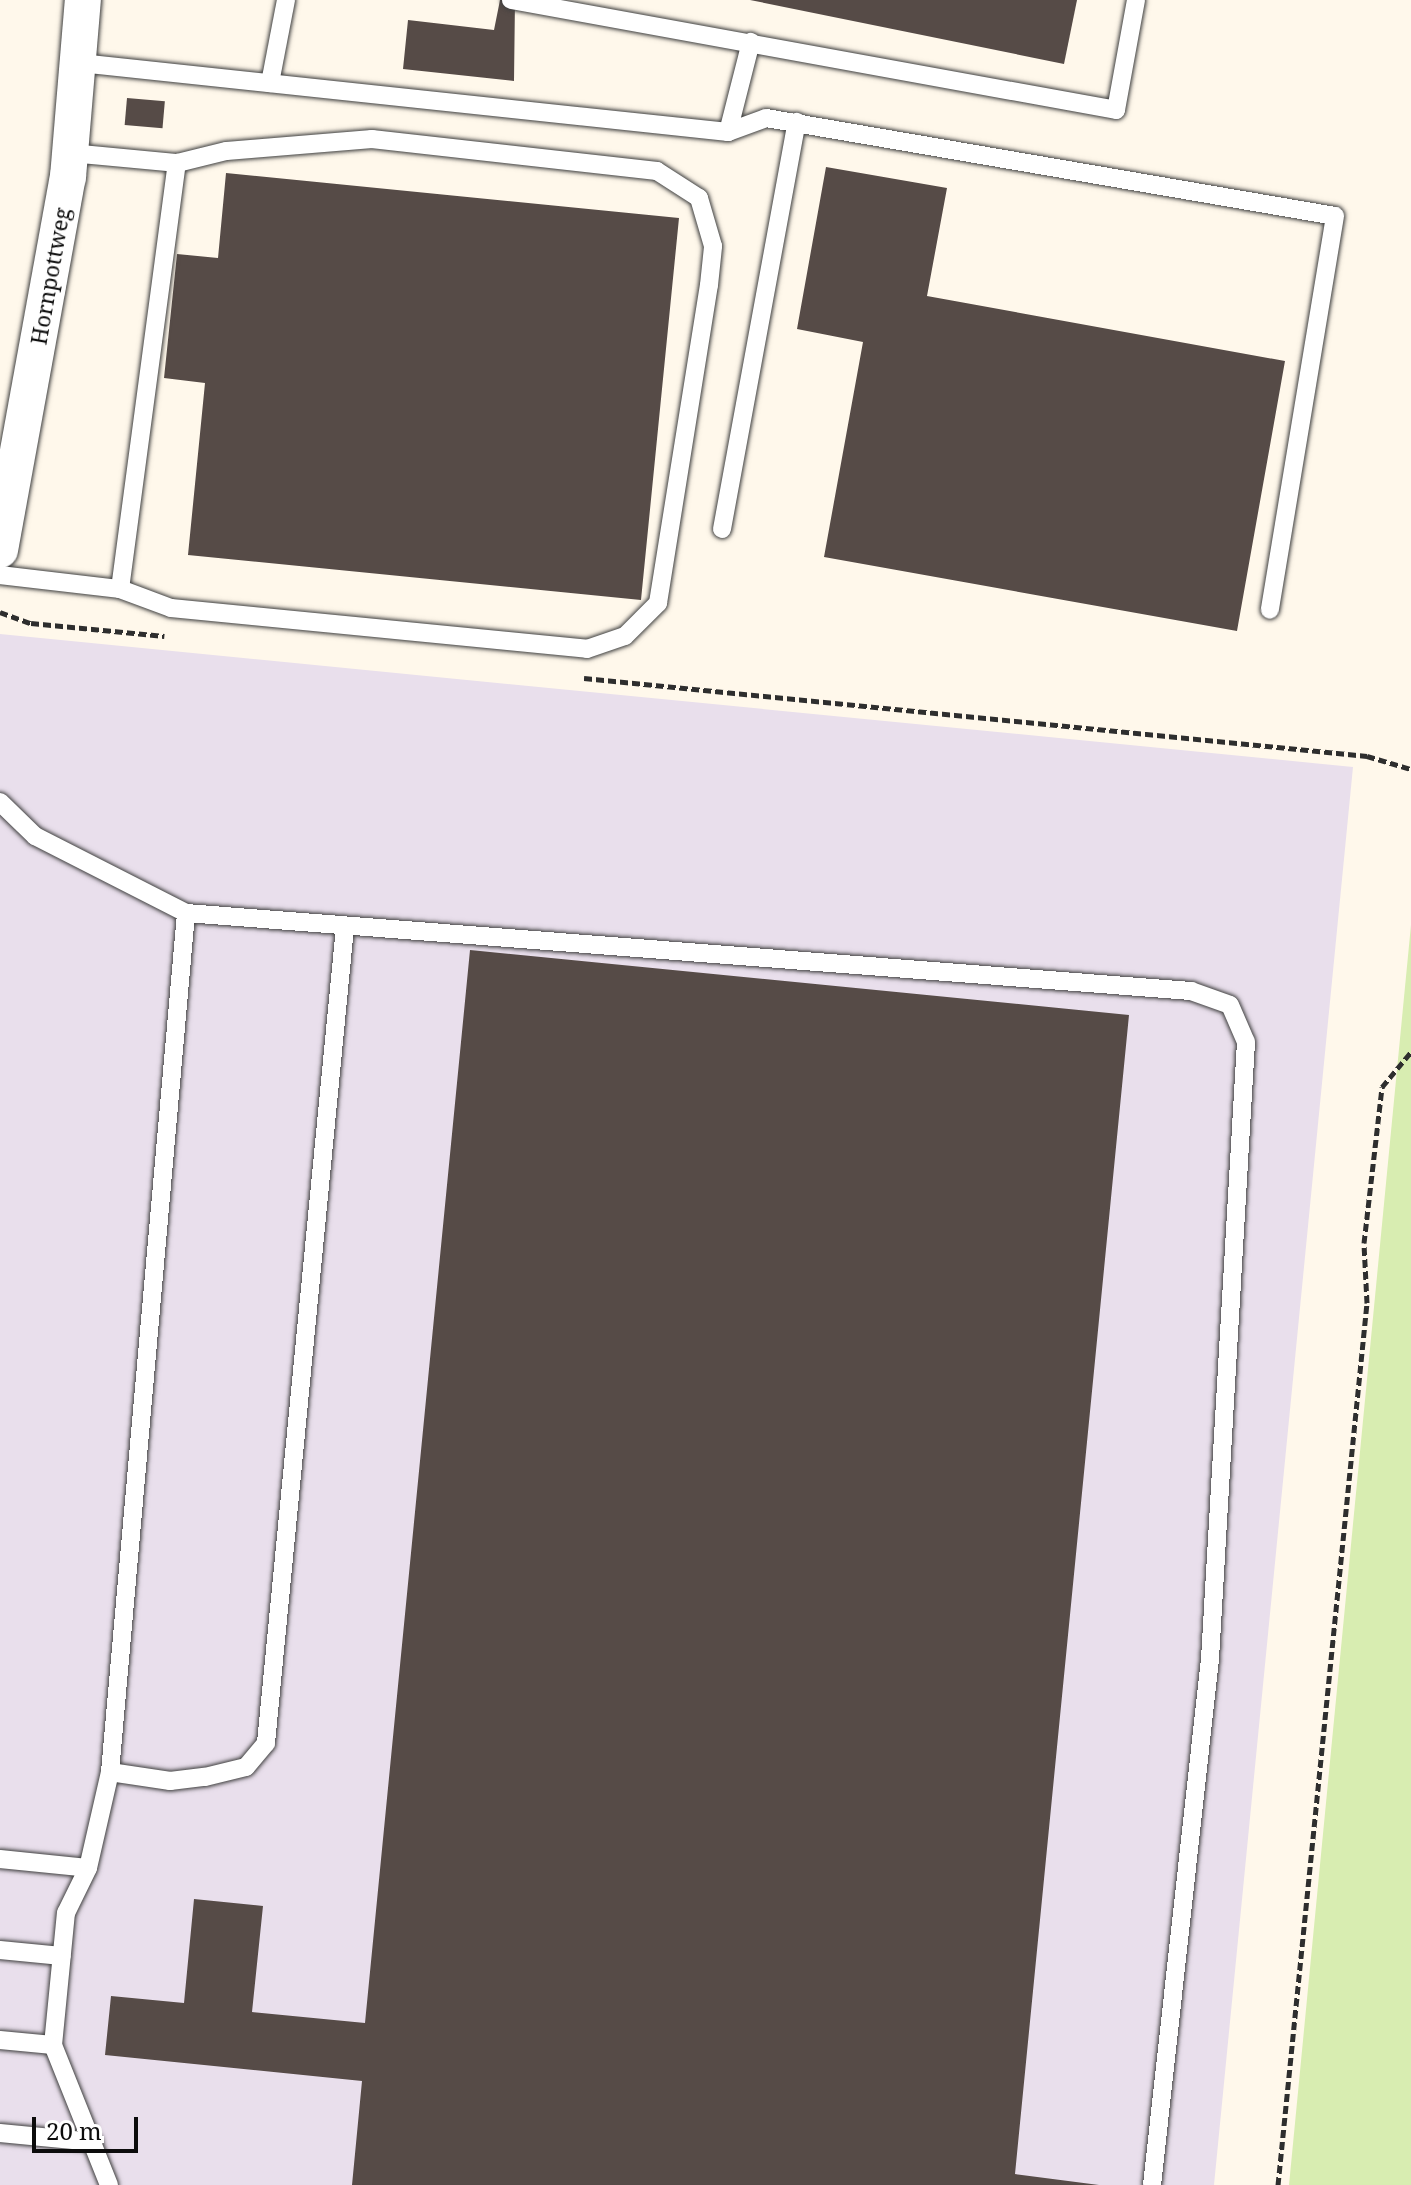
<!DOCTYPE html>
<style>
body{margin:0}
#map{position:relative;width:1411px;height:2185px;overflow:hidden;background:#fff8eb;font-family:"Noto Serif",serif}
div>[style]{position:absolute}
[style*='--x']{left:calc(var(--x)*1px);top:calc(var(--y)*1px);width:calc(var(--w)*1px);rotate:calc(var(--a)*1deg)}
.industrial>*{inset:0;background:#e9dfec}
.green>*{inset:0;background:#d8edb1}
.building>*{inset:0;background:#564b47;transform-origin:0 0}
.path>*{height:5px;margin-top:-2.5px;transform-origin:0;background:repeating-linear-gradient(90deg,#2e2e2e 0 8px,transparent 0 12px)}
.roads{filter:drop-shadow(0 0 2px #3f3f3f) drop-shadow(0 0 2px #3f3f3f)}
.service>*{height:18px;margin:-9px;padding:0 9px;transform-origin:9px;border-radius:9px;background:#fff}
.minor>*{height:36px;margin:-18px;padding:0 18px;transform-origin:18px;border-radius:18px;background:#fff}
span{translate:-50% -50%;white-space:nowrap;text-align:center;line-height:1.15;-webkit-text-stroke:8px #fff;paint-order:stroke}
.street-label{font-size:22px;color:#0c0c0c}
.scale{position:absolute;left:32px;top:2117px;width:106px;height:36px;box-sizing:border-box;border:4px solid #0c0c0c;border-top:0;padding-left:10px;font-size:24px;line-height:28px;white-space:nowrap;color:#0c0c0c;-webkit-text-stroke:6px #fff;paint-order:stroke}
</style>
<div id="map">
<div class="industrial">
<div style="clip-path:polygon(0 634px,1353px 767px,1214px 2185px,0 2185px)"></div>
</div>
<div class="green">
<div style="clip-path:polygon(1411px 925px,1411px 2185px,1289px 2185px)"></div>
</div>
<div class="building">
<div style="clip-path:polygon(500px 0,515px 0,514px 81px,403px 69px,408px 20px,494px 30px)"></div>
<div style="clip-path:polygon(750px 0,1077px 0,1064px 64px)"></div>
<div style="left:127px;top:98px;width:38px;height:27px;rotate:5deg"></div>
<div style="clip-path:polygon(826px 167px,947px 188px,927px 296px,1285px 361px,1237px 631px,824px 557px,863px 342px,797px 329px)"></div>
<div style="clip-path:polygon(226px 173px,679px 218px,641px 600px,188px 555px,205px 383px,164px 378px,177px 254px,218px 258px)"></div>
<div style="clip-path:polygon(470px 950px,1129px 1015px,1015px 2174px,1099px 2185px,352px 2185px,362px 2081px,105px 2055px,111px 1996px,184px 2003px,194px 1899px,263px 1906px,252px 2012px,365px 2023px)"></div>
</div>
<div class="path">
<div style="--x:0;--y:612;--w:33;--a:20"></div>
<div style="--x:31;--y:623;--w:134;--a:5.6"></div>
<div style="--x:584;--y:678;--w:787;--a:5.69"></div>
<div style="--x:1367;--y:756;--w:46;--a:16.5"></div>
<div style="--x:1278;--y:2185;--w:886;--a:-84.24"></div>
<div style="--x:1367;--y:1303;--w:60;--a:-92.9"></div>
<div style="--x:1364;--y:1243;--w:157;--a:-83.4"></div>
<div style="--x:1382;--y:1087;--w:45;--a:-50.4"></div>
</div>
<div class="roads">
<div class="service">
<div style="--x:511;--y:0;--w:615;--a:10.3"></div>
<div style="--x:1116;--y:110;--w:112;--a:-79.7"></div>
<div style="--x:80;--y:63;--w:652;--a:6.08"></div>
<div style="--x:728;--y:132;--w:40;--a:-20.2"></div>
<div style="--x:766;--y:118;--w:577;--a:9.77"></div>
<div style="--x:1335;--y:216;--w:399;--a:99.4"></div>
<div style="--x:270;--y:83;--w:85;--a:-79.1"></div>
<div style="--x:728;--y:132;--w:93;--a:-75.7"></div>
<div style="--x:722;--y:529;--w:414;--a:-79.6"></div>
<div style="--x:0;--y:575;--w:121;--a:6.7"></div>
<div style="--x:120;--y:589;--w:430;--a:-82.4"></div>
<div style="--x:177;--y:163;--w:106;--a:-174.6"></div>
<div style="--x:120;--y:589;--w:54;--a:20.4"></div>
<div style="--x:171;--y:608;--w:418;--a:5.6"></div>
<div style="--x:587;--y:649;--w:40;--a:-18.9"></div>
<div style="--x:625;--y:636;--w:47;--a:-45"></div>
<div style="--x:658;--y:603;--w:322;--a:-80.9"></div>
<div style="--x:709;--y:285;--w:39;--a:-84"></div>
<div style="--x:713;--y:246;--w:50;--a:-106.3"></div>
<div style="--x:699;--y:198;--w:50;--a:-147.3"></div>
<div style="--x:657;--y:171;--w:287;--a:-173.6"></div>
<div style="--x:372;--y:139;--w:146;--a:175.3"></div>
<div style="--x:226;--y:151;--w:50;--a:166.2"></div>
<div style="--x:0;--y:802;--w:49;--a:44.2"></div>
<div style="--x:35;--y:836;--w:169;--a:27"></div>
<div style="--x:186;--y:913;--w:1008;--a:4.44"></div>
<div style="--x:1191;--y:991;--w:41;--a:19.7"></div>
<div style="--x:1230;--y:1005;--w:40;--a:66.6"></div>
<div style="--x:1246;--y:1042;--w:618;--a:93.34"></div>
<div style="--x:1210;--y:1659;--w:529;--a:96.29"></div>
<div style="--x:110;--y:1772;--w:61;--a:8.5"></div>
<div style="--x:170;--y:1781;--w:35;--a:-7"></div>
<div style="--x:205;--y:1777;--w:42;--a:-13.7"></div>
<div style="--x:246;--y:1767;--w:31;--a:-50"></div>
<div style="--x:266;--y:1743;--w:820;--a:-84.47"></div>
<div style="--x:0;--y:1859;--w:88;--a:5.8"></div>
<div style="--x:0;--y:1950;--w:62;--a:5.5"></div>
<div style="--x:0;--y:2040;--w:53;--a:5.4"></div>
<div style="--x:0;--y:2133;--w:94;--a:5.5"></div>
<div style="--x:109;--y:2185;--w:151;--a:-111.8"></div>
<div style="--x:53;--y:2045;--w:133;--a:-84.4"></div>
<div style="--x:66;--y:1913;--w:50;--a:-63.9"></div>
<div style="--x:88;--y:1868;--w:98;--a:-77.1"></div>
<div style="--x:110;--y:1772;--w:862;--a:-84.94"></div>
</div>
<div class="minor">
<div style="--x:0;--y:550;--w:379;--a:-79.7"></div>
<div style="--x:68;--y:177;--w:178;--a:-85.2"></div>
</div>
</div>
<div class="street-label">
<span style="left:50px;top:276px;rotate:-80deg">Hornpottweg</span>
</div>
<div class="scale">20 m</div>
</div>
